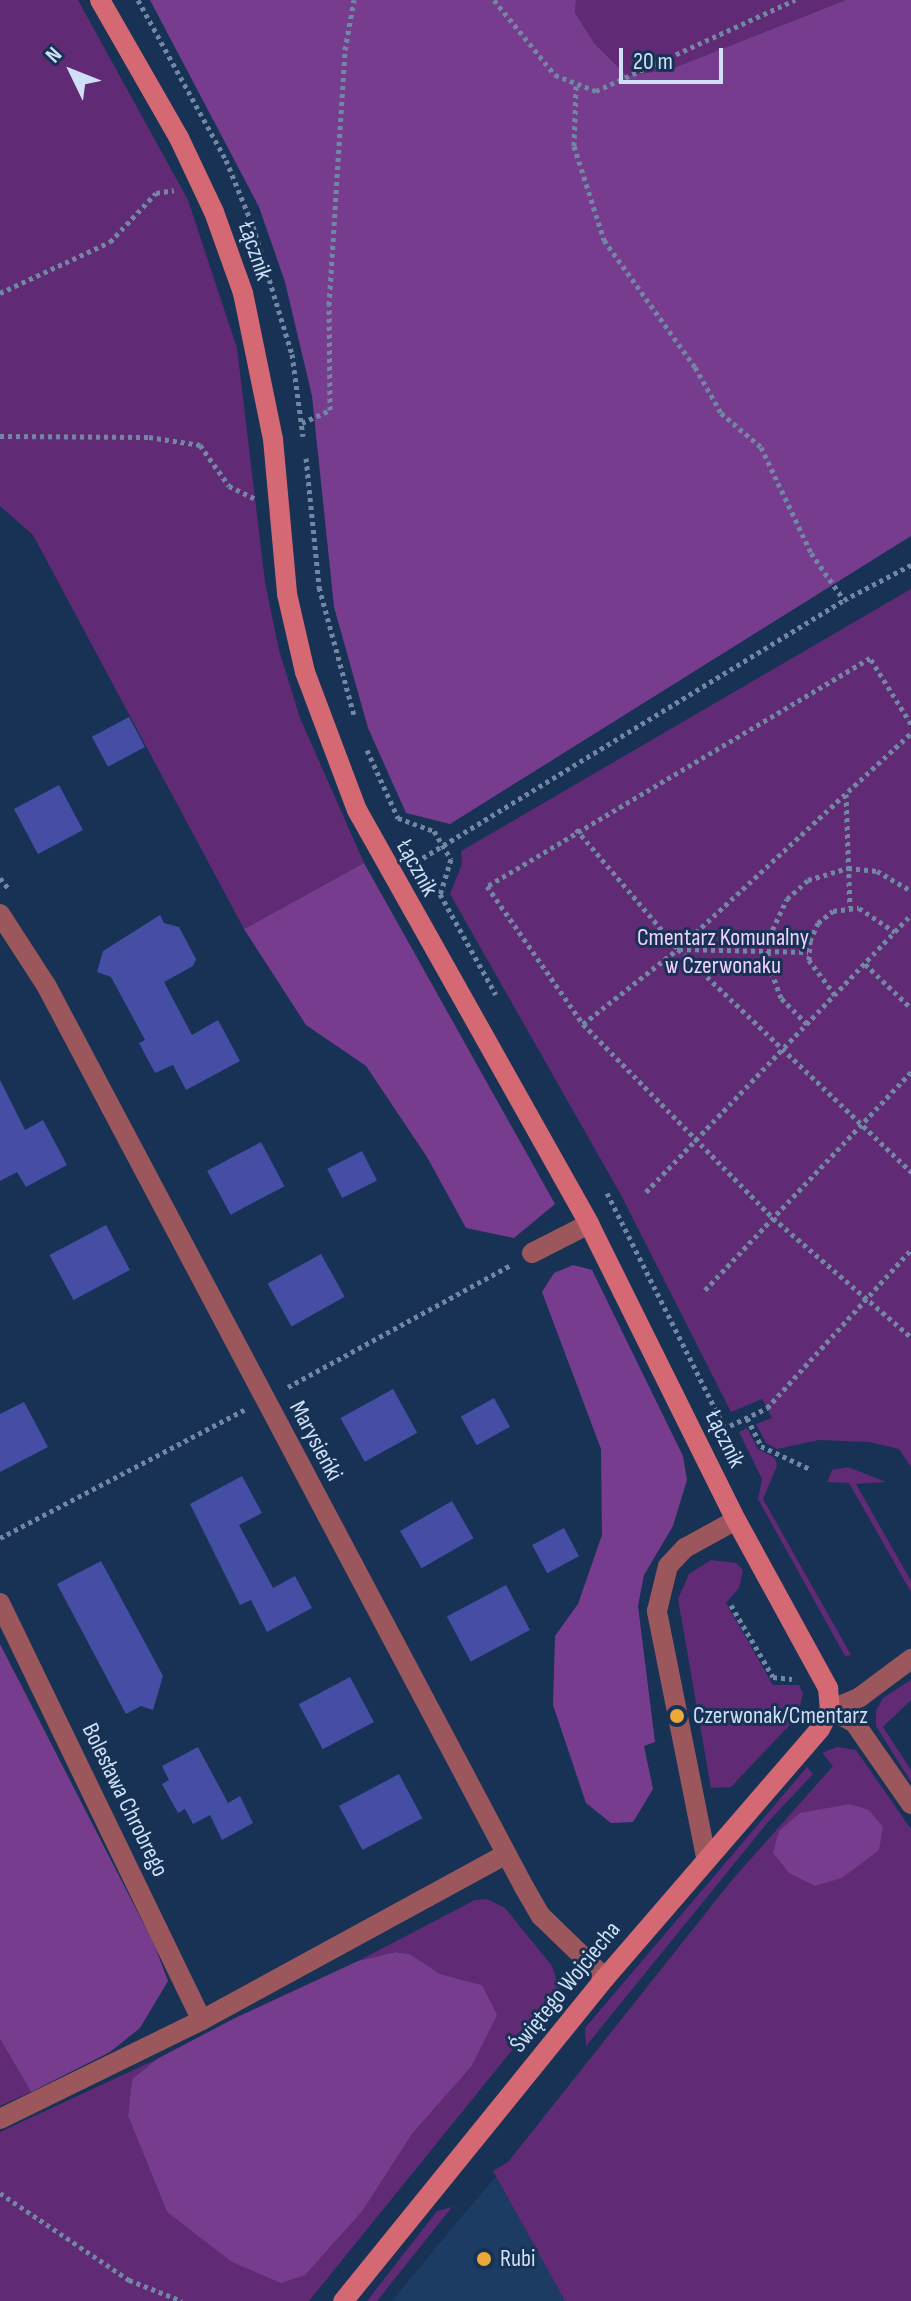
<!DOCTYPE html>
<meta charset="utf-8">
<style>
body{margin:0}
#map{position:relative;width:911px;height:2301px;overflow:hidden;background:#173254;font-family:"Sofia Sans Condensed",sans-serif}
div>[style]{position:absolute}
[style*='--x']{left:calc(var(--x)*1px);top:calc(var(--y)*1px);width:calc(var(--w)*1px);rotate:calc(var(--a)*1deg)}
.built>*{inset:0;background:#1d3c64}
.green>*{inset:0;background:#612a75}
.forest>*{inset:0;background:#773c8d}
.building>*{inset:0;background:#464da5;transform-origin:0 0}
.path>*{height:5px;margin-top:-2.5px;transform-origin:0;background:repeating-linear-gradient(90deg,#7187a3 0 4px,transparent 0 8px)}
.lane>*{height:20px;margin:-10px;padding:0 10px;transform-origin:10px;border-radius:10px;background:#9b575c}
.street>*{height:20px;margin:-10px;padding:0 10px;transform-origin:10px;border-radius:10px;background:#9b575c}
.secondary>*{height:20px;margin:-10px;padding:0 10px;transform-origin:10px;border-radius:10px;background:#d56973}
.dots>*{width:22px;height:22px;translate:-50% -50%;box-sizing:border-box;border:4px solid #173254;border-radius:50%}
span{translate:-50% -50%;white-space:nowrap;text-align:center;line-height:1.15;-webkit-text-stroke:6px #173254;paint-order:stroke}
.street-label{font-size:24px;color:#cfdff5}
.park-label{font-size:24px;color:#f1d2fe}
.poi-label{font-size:24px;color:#cfdff5}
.left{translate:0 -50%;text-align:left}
.north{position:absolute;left:32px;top:32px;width:80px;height:80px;-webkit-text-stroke:6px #173254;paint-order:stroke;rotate:313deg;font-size:22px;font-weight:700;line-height:32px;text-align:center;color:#cfdff5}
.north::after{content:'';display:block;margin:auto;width:28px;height:36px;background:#cfdff5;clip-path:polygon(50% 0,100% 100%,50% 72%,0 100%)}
.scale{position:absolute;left:619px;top:48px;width:104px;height:36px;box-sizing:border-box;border:4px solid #cfdff5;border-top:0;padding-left:10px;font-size:24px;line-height:28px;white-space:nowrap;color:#cfdff5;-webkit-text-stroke:6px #173254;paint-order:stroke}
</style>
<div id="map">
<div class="built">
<div style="clip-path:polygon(496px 2177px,565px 2301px,392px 2301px,462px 2216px)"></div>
</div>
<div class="green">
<div style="clip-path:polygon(0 0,78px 0,188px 200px,237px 348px,265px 582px,279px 650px,300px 718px,364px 863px,244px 929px,33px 535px,0 506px)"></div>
<div style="clip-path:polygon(576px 0,846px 0,671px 69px,627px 76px,595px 44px,575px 13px)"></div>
<div style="clip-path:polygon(911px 589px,911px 1467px,899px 1449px,869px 1442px,819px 1440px,777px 1449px,766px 1443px,756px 1424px,772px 1418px,762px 1399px,731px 1412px,621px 1195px,450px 894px,462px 864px,461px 851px)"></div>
<div style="clip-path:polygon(747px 1428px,758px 1449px,775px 1458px,777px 1466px,763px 1499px,851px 1655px,845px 1656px,758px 1499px,762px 1479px,739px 1432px)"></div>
<div style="clip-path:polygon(848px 1467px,886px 1482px,856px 1484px,911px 1581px,911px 1592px,849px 1483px,827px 1482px,832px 1470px)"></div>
<div style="clip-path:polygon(711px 1560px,736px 1563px,743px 1570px,739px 1588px,726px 1603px,773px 1685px,799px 1685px,803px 1693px,798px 1716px,731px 1787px,711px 1788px,678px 1599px,689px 1574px)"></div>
<div style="clip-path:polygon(911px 1680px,911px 1700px,883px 1727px,911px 1770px,911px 1782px,876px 1726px,876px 1711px,883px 1698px)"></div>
<div style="clip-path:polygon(837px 1747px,856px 1750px,911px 1829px,911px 2301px,565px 2301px,493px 2171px,508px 2162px,732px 1880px,833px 1766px,822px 1753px)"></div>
<div style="clip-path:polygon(807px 1767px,813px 1774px,768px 1822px,586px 2046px,585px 2028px)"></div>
<div style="clip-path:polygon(487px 1899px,505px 1908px,552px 1966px,560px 1991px,309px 2301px,0 2301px,0 2132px,157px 2059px,132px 2079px,128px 2116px,167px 2212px,188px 2226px,363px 2210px,412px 2134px,471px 2067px,482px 1985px,440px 1974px,410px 1954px,395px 1952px,358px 1961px,475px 1900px)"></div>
<div style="clip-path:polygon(0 2039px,31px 2092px,0 2106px)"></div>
<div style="clip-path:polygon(452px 2207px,377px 2301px,367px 2301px,437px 2211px)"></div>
</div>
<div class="forest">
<div style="clip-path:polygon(150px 0,576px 0,575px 13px,595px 44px,627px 76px,671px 69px,846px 0,911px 0,911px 536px,450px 824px,406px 813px,368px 728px,334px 607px,312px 396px,285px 282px,259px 207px)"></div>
<div style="clip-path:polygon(364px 863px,555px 1204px,514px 1238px,466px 1228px,427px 1157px,366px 1066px,306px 1025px,244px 929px)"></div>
<div style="clip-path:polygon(573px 1265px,592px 1270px,683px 1456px,687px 1480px,673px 1526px,644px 1575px,638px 1606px,655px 1742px,644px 1746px,653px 1789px,633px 1822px,611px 1823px,586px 1803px,553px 1705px,555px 1636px,578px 1604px,602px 1535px,601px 1449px,542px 1292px,554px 1273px)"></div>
<div style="clip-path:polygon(0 1644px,154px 1944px,168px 1981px,140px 2028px,110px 2052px,31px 2092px,0 2039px)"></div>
<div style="clip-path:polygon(850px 1804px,869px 1810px,883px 1827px,879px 1850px,842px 1878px,815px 1886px,789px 1873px,773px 1853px,779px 1831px,800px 1813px)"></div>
<div style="clip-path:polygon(395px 1952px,410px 1954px,440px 1974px,482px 1985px,497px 2015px,471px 2067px,412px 2134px,363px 2210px,305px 2275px,281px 2283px,232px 2262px,167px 2212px,128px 2116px,132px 2079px,157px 2059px,233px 2019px,358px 1961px)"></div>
</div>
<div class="building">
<div style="left:129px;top:717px;width:34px;height:42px;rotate:62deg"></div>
<div style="left:59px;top:785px;width:51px;height:51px;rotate:62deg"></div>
<div style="clip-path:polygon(160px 915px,164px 923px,179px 927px,196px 959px,193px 966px,164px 982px,192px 1035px,218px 1020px,240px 1061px,186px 1090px,173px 1065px,155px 1073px,139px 1043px,145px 1040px,111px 977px,97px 972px,103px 951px)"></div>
<div style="clip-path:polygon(0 1080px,25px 1130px,43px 1120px,67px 1165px,26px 1187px,17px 1172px,0 1181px)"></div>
<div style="left:261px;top:1142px;width:50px;height:61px;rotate:62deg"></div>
<div style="left:362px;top:1151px;width:33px;height:39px;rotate:63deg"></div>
<div style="left:106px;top:1225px;width:51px;height:64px;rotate:62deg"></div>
<div style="left:321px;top:1254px;width:49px;height:61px;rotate:61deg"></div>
<div style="left:393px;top:1389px;width:50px;height:60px;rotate:61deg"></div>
<div style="left:494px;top:1398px;width:33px;height:38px;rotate:61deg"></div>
<div style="clip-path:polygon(24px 1402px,48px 1447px,0 1472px,0 1414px)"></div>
<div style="clip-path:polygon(242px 1476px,262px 1513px,239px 1525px,273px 1588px,295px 1576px,312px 1608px,267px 1632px,251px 1600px,240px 1605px,190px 1504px)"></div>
<div style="left:452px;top:1501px;width:43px;height:60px;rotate:60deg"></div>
<div style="left:564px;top:1528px;width:32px;height:36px;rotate:62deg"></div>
<div style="clip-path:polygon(101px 1561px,163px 1676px,153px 1710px,141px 1706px,126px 1714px,57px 1584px)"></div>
<div style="left:506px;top:1585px;width:51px;height:67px;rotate:62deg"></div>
<div style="left:350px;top:1677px;width:51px;height:58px;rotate:62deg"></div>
<div style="clip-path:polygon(198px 1747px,228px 1803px,240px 1796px,253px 1823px,222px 1840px,210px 1815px,193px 1824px,185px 1809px,178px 1813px,162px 1784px,169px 1780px,162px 1766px)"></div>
<div style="left:399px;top:1774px;width:50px;height:68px;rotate:62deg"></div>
</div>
<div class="path">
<div style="--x:138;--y:0;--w:183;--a:61.2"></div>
<div style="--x:226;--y:160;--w:71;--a:67.8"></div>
<div style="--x:253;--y:226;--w:134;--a:73.1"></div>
<div style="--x:292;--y:354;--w:83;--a:82.4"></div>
<div style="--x:494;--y:0;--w:97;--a:50.9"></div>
<div style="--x:555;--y:75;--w:44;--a:21.3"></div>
<div style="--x:596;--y:91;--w:219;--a:-24.6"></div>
<div style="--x:576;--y:86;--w:60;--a:91.9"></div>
<div style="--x:574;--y:146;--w:99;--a:72.3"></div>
<div style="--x:604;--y:240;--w:156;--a:54.4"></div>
<div style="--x:695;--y:367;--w:53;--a:60.5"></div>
<div style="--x:721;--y:413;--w:52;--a:40.4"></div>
<div style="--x:761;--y:447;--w:117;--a:64.7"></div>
<div style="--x:811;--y:553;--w:57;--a:54.9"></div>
<div style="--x:0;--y:293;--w:121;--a:-24.9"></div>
<div style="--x:110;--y:242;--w:67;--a:-46.8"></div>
<div style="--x:156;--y:193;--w:18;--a:-9"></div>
<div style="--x:302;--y:423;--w:31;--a:-25"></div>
<div style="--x:330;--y:410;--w:105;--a:-90.5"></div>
<div style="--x:329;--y:305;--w:256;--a:-86.4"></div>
<div style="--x:345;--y:50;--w:51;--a:-79.8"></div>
<div style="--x:0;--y:436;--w:149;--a:0.4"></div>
<div style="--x:149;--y:437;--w:52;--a:8.9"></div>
<div style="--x:200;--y:445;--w:50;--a:54.7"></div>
<div style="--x:229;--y:486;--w:28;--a:26"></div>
<div style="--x:306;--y:458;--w:130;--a:84.2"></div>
<div style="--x:319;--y:587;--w:133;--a:74.7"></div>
<div style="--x:911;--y:724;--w:78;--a:-121.8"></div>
<div style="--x:870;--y:658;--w:446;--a:149.2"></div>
<div style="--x:487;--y:886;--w:168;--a:55.2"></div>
<div style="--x:583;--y:1024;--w:272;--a:45.6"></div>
<div style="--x:773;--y:1218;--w:182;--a:40.8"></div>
<div style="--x:367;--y:750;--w:75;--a:65.5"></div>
<div style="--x:398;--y:818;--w:38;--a:20"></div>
<div style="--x:434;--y:831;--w:33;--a:59"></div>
<div style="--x:451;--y:859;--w:37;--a:107"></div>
<div style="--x:440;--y:894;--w:115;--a:61"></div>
<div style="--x:846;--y:794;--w:113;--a:88"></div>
<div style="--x:576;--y:829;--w:157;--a:49.6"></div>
<div style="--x:678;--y:949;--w:323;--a:43.7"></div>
<div style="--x:416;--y:862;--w:502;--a:-31.47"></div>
<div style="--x:844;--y:600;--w:76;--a:-27.6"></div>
<div style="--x:0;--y:878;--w:14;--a:51"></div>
<div style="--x:679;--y:949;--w:129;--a:1.3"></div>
<div style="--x:865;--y:964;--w:64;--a:43.7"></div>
<div style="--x:835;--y:995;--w:44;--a:-126.6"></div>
<div style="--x:809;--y:960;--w:19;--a:-87"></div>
<div style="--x:810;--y:941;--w:20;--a:-66"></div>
<div style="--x:818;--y:923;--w:19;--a:-39"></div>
<div style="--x:833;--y:911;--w:26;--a:-7"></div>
<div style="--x:859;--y:908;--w:43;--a:33.7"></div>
<div style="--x:583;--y:1024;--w:121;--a:-38.3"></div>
<div style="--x:678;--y:949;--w:318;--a:-42.8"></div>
<div style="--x:807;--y:1024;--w:37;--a:-135"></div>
<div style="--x:781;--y:998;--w:37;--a:-110"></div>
<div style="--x:768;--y:963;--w:26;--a:-88"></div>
<div style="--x:769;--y:937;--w:42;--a:-64.7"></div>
<div style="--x:787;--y:899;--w:28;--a:-42"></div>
<div style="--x:808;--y:880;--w:42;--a:-16.7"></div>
<div style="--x:848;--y:868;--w:29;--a:6"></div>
<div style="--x:877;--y:871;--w:39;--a:30"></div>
<div style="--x:646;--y:1192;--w:383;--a:-46.3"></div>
<div style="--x:607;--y:1193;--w:277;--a:63.4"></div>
<div style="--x:705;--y:1290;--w:300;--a:-46.6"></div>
<div style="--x:288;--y:1387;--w:254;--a:-28.7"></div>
<div style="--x:747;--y:1418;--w:31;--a:63"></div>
<div style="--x:761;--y:1446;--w:54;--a:25.1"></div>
<div style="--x:723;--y:1429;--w:49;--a:-25.5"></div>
<div style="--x:767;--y:1408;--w:214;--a:-47.7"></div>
<div style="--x:0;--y:1538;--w:276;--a:-27.7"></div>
<div style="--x:731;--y:1605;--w:83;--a:59.7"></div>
<div style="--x:773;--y:1677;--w:19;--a:6"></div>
<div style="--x:0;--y:2193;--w:156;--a:34"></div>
<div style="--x:129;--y:2280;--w:57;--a:21.6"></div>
</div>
<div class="lane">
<div style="--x:532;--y:1253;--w:64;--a:-27"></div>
<div style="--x:830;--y:1710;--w:27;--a:27"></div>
<div style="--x:854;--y:1722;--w:100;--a:55.2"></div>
<div style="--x:830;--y:1710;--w:33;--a:-23"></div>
<div style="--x:860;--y:1697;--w:64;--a:-36.7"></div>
<div style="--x:706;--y:1857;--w:251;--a:-101.3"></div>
<div style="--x:657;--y:1611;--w:46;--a:-76.3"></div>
<div style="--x:668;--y:1566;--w:25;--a:-47"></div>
<div style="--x:685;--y:1548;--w:58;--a:-28.8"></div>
</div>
<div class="street">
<div style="--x:0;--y:914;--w:85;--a:57.1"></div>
<div style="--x:46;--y:985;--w:1021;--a:62.08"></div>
<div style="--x:524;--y:1887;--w:34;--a:60"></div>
<div style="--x:541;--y:1916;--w:89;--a:44.1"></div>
<div style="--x:0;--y:1603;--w:463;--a:64.2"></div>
<div style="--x:0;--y:2119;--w:225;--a:-26.1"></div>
<div style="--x:202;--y:2020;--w:346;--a:-28.6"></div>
</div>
<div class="secondary">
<div style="--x:100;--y:0;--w:159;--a:60.2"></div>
<div style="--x:179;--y:138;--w:82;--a:64.7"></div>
<div style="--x:214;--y:212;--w:86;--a:70.3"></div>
<div style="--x:243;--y:293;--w:149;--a:78.4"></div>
<div style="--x:273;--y:439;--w:156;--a:84.8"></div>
<div style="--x:287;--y:594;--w:80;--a:77"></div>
<div style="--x:305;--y:672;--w:147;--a:69.4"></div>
<div style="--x:357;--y:810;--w:475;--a:60.7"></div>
<div style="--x:589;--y:1224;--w:330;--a:63.6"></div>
<div style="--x:736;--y:1520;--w:192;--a:61.3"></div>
<div style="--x:828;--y:1688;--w:22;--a:85"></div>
<div style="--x:830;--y:1710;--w:21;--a:118"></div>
<div style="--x:820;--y:1729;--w:329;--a:130.8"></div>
<div style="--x:605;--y:1978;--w:416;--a:129"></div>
</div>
<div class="dots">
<div style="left:677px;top:1716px;background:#eca93a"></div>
<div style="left:484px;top:2259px;background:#eca93a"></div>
</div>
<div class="street-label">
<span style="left:255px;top:251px;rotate:71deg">Łącznik</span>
<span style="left:417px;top:868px;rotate:61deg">Łącznik</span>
<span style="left:725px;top:1439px;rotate:64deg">Łącznik</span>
<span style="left:316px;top:1441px;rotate:62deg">Marysieńki</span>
<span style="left:125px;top:1800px;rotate:64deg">Bolesława Chrobrego</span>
<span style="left:565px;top:1987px;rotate:-51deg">Świętego Wojciecha</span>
</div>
<div class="park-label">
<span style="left:723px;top:952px">Cmentarz Komunalny<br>w Czerwonaku</span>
</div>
<div class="poi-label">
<span class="left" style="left:693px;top:1716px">Czerwonak/Cmentarz</span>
<span class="left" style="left:500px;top:2259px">Rubi</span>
</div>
<div class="north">N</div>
<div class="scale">20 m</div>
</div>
